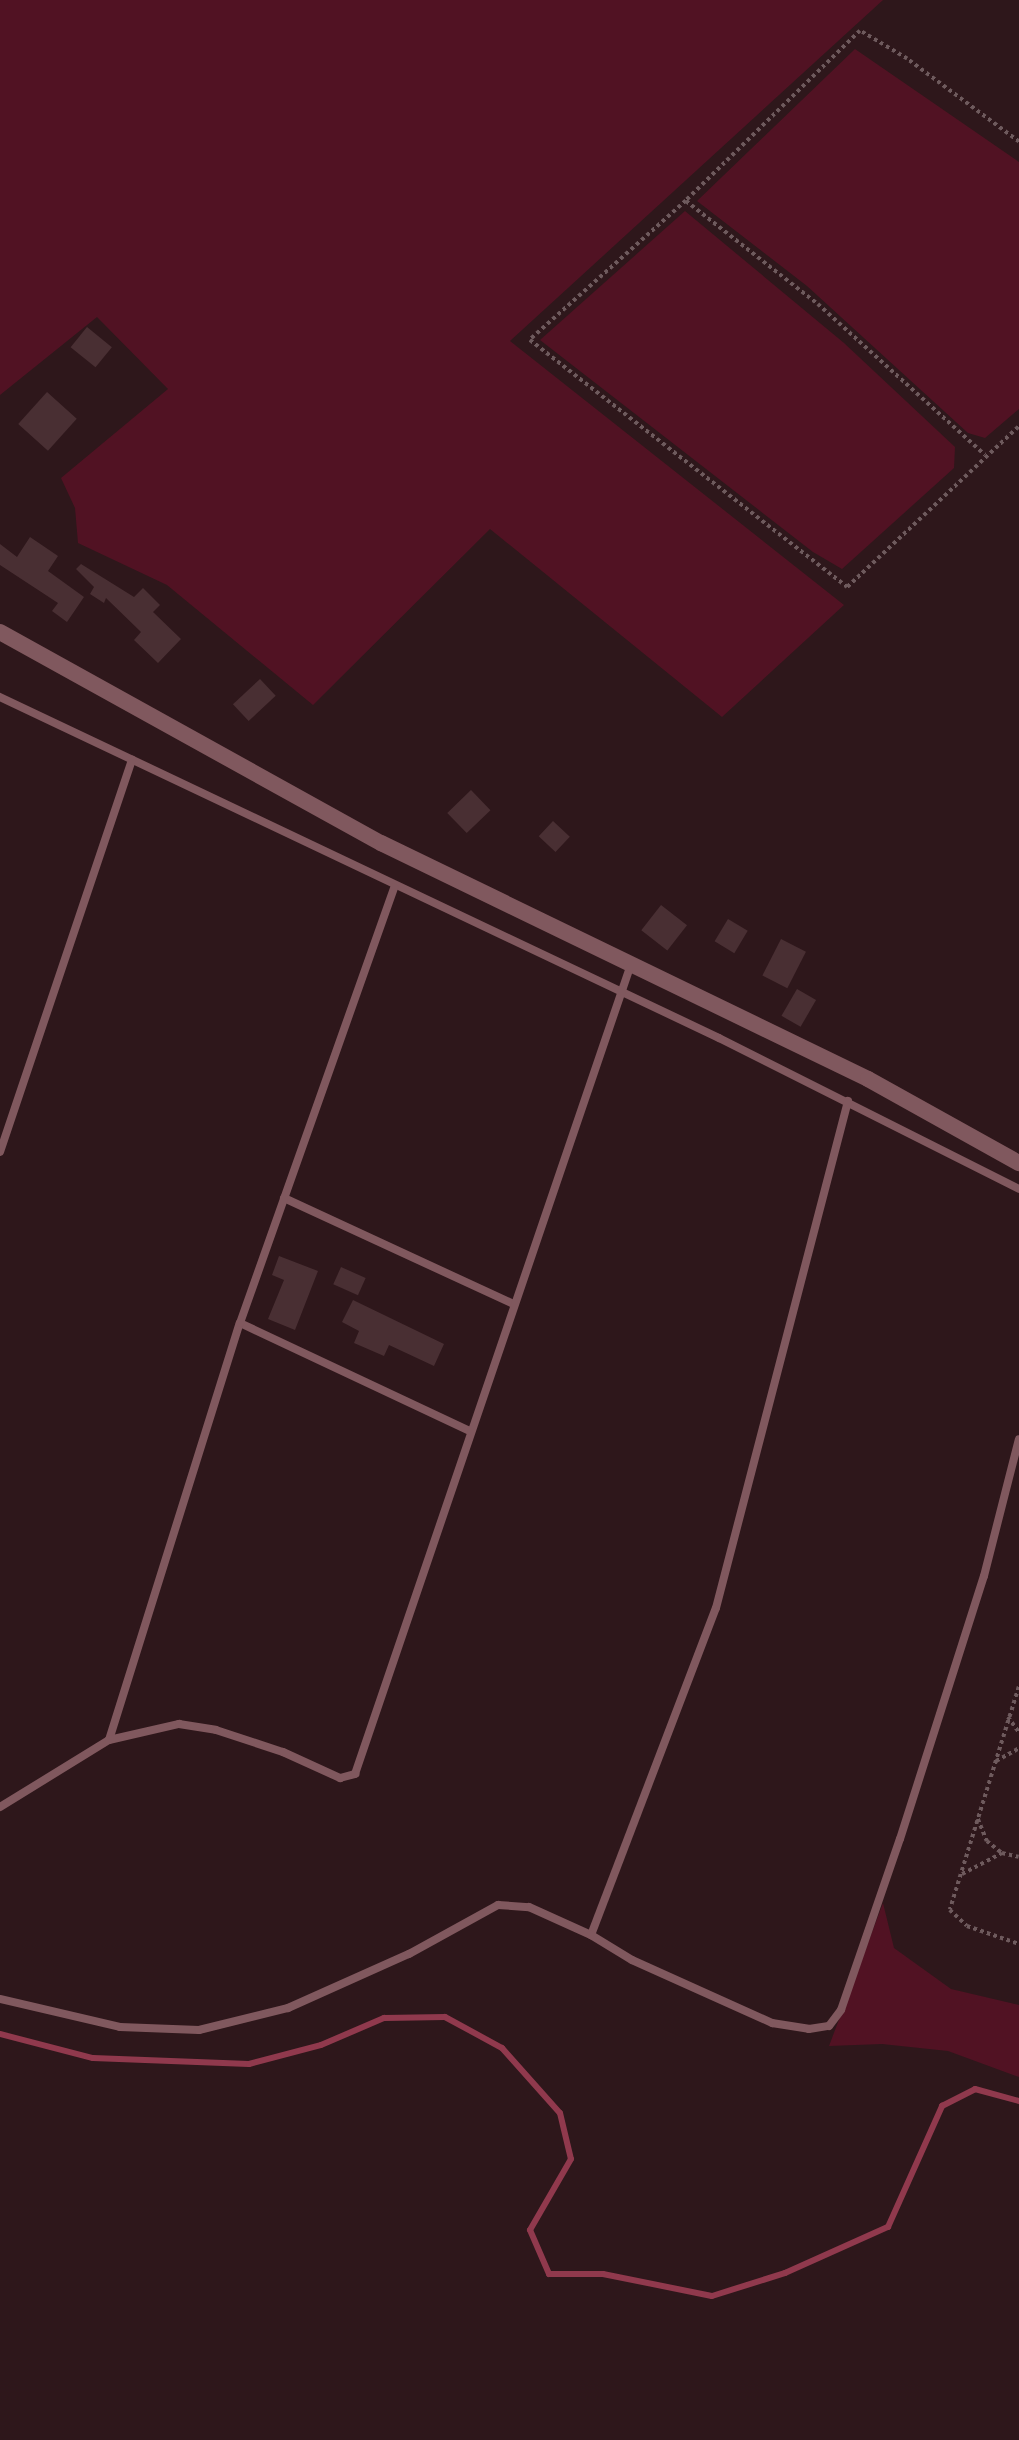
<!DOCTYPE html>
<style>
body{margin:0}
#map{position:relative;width:1019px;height:2440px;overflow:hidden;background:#2e171b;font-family:"Roboto Condensed",sans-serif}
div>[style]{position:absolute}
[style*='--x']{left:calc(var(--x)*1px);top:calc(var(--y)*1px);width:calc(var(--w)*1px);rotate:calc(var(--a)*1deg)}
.green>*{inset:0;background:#511223}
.stream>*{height:6px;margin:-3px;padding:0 3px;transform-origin:3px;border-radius:3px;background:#90394d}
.building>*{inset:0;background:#492f33;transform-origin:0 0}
.path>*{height:3.5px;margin-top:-1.75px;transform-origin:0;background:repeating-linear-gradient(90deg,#6e5a5d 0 3.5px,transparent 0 7px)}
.lane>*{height:8px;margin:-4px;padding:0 4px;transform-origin:4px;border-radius:4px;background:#80585e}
.street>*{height:16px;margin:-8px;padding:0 8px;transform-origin:8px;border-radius:8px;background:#80585e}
span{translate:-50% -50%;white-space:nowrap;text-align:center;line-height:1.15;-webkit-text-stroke:7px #2e171b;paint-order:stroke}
</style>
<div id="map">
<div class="green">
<div style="clip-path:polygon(0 0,883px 0,510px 341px,844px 605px,722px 717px,490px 529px,313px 705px,167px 585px,78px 543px,75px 508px,61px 478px,168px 389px,97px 317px,0 395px)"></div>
<div style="clip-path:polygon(855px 49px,1019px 162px,1019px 409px,985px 438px,968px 433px,807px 286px,697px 201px)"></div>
<div style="clip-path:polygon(685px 211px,844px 343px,955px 447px,954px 468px,842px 569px,813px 552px,540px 340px)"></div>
<div style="clip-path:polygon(883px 1903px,894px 1948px,951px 1989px,1019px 2005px,1019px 2077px,948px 2051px,882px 2044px,829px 2046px)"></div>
</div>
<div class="stream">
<div style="--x:0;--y:2034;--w:96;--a:14.5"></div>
<div style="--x:93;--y:2058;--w:156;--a:2.2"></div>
<div style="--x:249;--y:2064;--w:74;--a:-14.8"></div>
<div style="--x:321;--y:2045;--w:69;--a:-23.2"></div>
<div style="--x:384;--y:2018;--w:61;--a:-0.9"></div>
<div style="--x:445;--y:2017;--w:65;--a:28.5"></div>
<div style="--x:502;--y:2048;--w:87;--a:48.3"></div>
<div style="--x:560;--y:2113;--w:47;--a:76.6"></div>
<div style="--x:571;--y:2159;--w:82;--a:120"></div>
<div style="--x:530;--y:2230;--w:48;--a:66.6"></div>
<div style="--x:549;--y:2274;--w:54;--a:0"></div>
<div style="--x:603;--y:2274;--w:111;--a:11.4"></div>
<div style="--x:712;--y:2296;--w:77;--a:-17.5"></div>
<div style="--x:785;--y:2273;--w:113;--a:-24.1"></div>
<div style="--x:888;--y:2227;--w:133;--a:-65.9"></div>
<div style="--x:942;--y:2106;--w:37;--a:-27"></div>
<div style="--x:975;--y:2089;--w:46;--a:15.3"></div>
</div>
<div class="building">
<div style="left:87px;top:327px;width:32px;height:26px;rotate:39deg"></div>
<div style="left:47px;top:392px;width:40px;height:43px;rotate:42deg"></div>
<div style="clip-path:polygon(30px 537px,58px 556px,48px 571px,84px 597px,67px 622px,52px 611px,58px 603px,0 565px,0 544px,17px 557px)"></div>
<div style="clip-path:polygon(81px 564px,134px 597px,143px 588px,160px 605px,153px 612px,181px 639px,158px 663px,134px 640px,141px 632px,106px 598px,104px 603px,90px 594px,94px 587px,76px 569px)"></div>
<div style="left:260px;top:679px;width:23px;height:37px;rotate:47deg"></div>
<div style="left:471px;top:790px;width:28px;height:33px;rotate:46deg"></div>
<div style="left:553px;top:821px;width:23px;height:21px;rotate:43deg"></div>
<div style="left:661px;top:905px;width:33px;height:32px;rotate:38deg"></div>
<div style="left:728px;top:919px;width:23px;height:26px;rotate:31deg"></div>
<div style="left:781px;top:939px;width:28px;height:41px;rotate:27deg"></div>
<div style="left:797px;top:989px;width:22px;height:31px;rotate:30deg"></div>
<div style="clip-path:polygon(279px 1256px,318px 1271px,295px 1330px,268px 1319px,284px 1280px,272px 1275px)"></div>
<div style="left:341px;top:1267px;width:27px;height:19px;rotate:24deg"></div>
<div style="clip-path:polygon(353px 1300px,444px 1344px,434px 1366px,389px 1345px,384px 1356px,354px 1343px,359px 1331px,342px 1322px)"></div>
</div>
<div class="path">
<div style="--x:1019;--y:142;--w:139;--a:-143.5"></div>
<div style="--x:907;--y:59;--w:55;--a:-149.2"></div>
<div style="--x:860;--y:31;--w:243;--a:135.7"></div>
<div style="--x:686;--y:201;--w:209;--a:138.3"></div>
<div style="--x:530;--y:340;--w:402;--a:37.9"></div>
<div style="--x:847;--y:587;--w:236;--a:-43.1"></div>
<div style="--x:686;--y:201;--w:167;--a:38"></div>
<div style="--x:818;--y:304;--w:225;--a:42.1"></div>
<div style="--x:1019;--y:1687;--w:233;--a:107.2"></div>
<div style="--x:950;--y:1910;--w:23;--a:43"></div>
<div style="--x:967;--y:1926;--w:55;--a:19.1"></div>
<div style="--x:1008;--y:1717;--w:19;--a:54"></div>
<div style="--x:996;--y:1761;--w:26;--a:-29"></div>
<div style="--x:978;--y:1819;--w:24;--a:68"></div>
<div style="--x:987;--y:1841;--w:19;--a:39"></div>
<div style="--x:962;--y:1874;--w:45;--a:-27.7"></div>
<div style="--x:1002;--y:1853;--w:17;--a:13"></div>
</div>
<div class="lane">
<div style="--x:0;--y:697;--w:796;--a:25.37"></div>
<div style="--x:719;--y:1038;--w:336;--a:26.7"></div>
<div style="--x:0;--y:1152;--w:414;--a:-71.4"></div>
<div style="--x:284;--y:1198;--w:252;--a:24.8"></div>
<div style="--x:240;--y:1323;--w:253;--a:25.2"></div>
<div style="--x:109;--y:1740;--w:437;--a:-72.6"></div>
<div style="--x:240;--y:1323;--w:462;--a:-70.5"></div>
<div style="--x:0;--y:1807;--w:128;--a:-31.6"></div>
<div style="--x:109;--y:1740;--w:72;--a:-12.9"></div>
<div style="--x:179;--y:1724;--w:37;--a:9"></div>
<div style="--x:216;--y:1730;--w:71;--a:18.2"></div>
<div style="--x:283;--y:1752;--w:63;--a:24.5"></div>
<div style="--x:340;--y:1778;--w:16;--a:-15"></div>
<div style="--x:355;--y:1774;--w:856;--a:-71.18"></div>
<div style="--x:591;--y:1935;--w:350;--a:-69.1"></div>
<div style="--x:716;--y:1608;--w:524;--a:-75.41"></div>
<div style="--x:0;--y:1999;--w:123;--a:13.1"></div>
<div style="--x:120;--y:2027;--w:79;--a:2.2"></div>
<div style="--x:199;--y:2030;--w:92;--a:-13.9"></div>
<div style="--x:288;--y:2008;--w:133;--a:-24.1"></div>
<div style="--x:409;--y:1954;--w:102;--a:-28.8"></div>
<div style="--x:498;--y:1905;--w:31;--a:4"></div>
<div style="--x:529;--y:1907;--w:68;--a:24.3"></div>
<div style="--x:591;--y:1935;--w:48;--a:31.4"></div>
<div style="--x:632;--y:1960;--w:154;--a:24.2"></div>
<div style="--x:772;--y:2023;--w:37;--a:9"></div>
<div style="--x:809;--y:2029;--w:20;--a:-9"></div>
<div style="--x:829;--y:2026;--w:20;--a:-53"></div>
<div style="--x:841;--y:2010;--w:181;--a:-71"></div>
<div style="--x:900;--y:1839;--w:276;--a:-72.3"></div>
<div style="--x:984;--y:1576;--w:141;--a:-75.7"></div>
</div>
<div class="street">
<div style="--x:0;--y:632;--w:436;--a:29"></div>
<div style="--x:381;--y:843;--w:541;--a:25.85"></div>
<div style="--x:868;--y:1079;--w:173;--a:29.1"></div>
</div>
</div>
